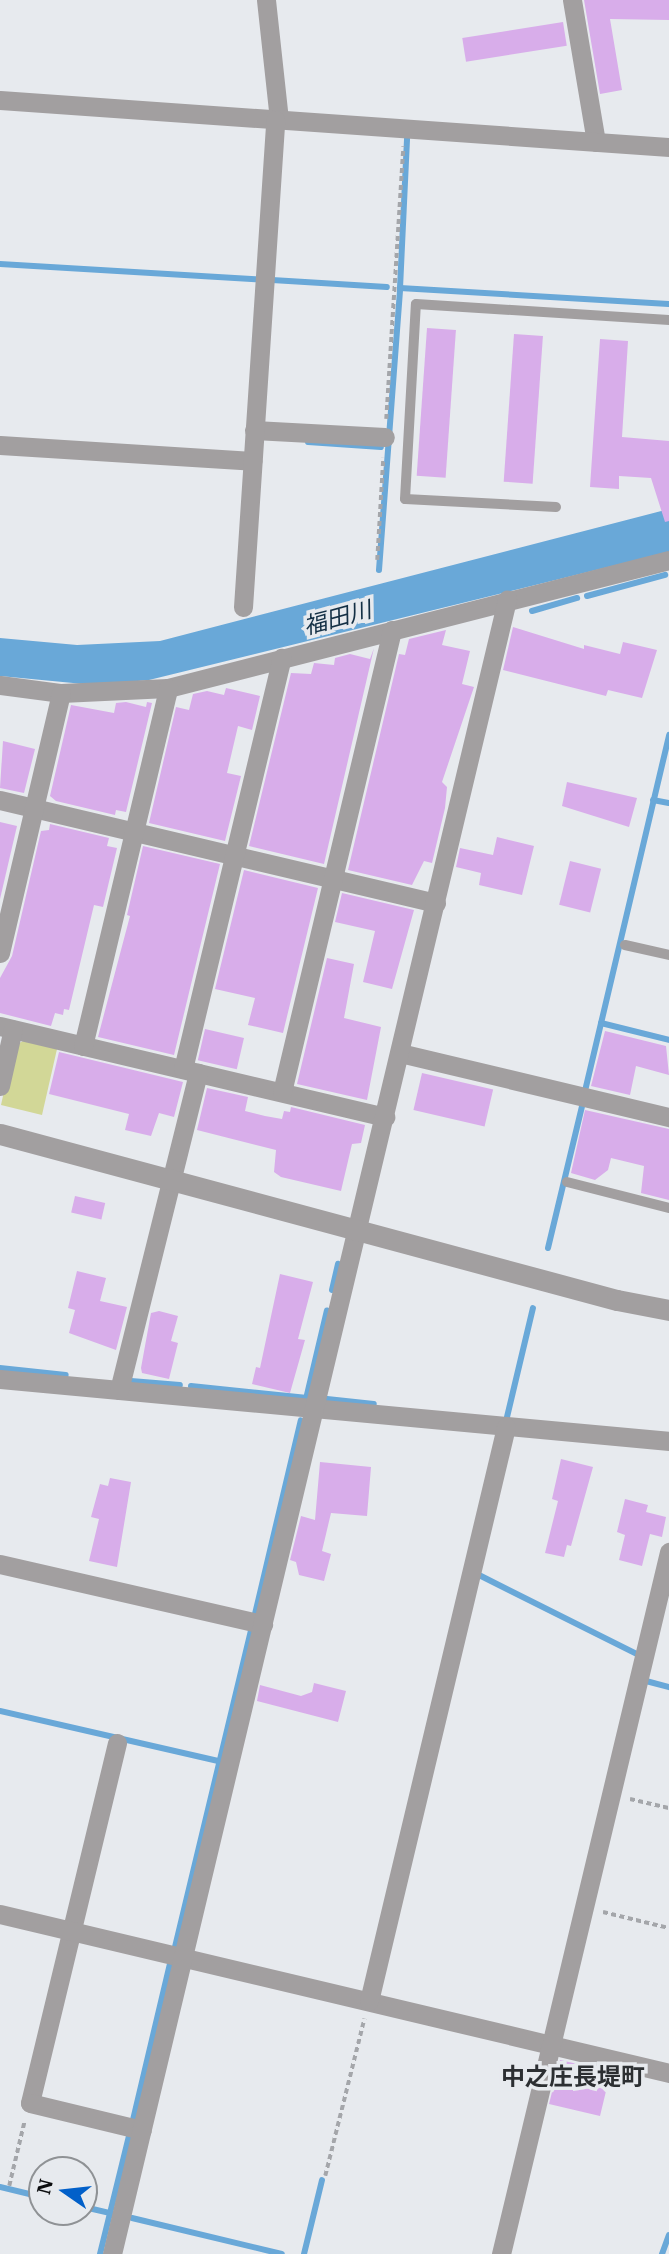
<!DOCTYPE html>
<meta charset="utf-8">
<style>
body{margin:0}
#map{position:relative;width:669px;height:2254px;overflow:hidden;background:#e7eaee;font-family:"IBM Plex Serif","Noto Sans JP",serif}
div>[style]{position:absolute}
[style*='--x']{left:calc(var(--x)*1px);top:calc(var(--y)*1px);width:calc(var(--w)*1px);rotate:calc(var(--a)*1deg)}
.green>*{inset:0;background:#d2d797}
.water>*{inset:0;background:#69a8d8}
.stream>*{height:6px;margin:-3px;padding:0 3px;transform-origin:3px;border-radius:3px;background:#69a8d8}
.building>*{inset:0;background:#d8adea;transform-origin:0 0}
.path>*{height:3.5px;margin-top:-1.75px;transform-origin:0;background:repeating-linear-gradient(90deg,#a4a6aa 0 5px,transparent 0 8.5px)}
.service>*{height:10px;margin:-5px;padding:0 5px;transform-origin:5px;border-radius:5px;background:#a29fa0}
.minor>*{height:19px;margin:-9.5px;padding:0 9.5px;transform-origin:9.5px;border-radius:9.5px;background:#a29fa0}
.tertiary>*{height:21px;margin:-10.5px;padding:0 10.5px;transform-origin:10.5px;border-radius:10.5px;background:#a29fa0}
span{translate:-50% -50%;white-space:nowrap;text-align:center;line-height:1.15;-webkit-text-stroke:7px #e7eaee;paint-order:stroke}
.water-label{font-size:23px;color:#143045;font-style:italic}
.quarter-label{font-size:24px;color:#2c2f32;font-weight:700}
.north{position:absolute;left:28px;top:2156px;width:70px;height:70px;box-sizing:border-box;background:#e7eaee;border:2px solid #8f9295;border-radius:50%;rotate:284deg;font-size:19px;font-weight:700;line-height:28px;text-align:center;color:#0c0d0f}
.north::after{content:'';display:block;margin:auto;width:24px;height:32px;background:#0260c9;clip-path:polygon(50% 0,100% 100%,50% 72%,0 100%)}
</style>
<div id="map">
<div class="green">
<div style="clip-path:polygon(23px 1041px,57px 1049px,42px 1115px,1px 1105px,14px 1046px)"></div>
</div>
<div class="water">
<div style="clip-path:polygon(669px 509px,669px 552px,149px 680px,94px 685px,0 676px,0 638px,77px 645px,160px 641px)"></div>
</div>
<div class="stream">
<div style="--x:0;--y:264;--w:256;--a:3.4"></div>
<div style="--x:272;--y:280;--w:115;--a:3.5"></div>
<div style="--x:400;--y:288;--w:269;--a:3.4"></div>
<div style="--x:308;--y:442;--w:73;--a:3.9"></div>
<div style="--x:379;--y:570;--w:283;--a:-85.7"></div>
<div style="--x:400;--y:288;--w:151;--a:-87.3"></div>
<div style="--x:587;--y:596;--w:81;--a:-15.1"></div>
<div style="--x:532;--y:611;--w:47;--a:-16.1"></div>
<div style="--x:653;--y:800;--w:16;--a:11"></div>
<div style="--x:601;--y:1023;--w:70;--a:14"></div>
<div style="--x:585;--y:1091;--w:366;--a:-76.7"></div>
<div style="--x:548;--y:1248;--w:146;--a:-76.5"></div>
<div style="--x:332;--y:1290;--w:27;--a:-77"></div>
<div style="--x:0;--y:1368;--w:66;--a:6.1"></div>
<div style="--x:131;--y:1381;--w:49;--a:4.7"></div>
<div style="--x:191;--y:1386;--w:117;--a:5.9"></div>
<div style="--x:306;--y:1399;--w:91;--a:-76.7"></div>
<div style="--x:327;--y:1399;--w:47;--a:6.1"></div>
<div style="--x:507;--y:1417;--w:112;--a:-76.6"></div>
<div style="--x:477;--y:1574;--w:179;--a:26.6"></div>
<div style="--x:255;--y:1614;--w:199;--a:-76.7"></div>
<div style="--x:646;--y:1681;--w:24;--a:15"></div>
<div style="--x:0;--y:1711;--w:225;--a:12.9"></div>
<div style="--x:175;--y:1947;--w:326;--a:-76.5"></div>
<div style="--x:133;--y:2120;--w:161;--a:-76.7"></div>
<div style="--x:0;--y:2187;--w:43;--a:13.4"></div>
<div style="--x:84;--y:2207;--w:27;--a:13"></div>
<div style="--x:132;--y:2218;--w:154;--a:13.5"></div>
<div style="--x:100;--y:2254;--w:122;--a:-76.2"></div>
<div style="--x:304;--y:2254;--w:76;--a:-76.3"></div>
<div style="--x:662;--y:2254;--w:20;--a:-70"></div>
</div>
<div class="building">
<div style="clip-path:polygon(584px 0,669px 0,669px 20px,610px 19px,622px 90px,600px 94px)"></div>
<div style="left:563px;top:22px;width:24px;height:102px;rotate:81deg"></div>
<div style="left:427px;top:328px;width:29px;height:148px;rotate:4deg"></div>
<div style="left:514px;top:334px;width:29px;height:148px;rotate:4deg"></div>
<div style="clip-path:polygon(600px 339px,628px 341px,622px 437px,669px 441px,669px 521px,665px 522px,651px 478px,619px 476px,619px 489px,590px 487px)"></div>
<div style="clip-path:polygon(513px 627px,584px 649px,584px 645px,620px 654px,623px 642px,657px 650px,642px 698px,608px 690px,606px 696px,503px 670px)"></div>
<div style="clip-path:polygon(446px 630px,442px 645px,470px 651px,462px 684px,474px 687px,442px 782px,447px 787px,445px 808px,432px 863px,424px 861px,412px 885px,348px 870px,399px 654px,405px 655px,409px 639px)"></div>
<div style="clip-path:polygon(374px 648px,324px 864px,249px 846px,291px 673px,311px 674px,314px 663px,334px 665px,335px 658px,350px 654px,370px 659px)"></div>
<div style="clip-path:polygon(226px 688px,260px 696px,252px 730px,238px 726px,227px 773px,241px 776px,225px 841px,149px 823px,176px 707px,189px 710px,193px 694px,207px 691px,224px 695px)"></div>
<div style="clip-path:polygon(126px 702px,146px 707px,147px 702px,152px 703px,126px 812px,116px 810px,115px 815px,56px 801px,50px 796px,71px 705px,114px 713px,116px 703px)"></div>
<div style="clip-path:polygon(3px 741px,35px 749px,24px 793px,0 788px)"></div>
<div style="clip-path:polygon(567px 782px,637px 798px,629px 827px,562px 806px)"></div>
<div style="clip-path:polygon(0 822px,17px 826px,0 899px)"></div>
<div style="clip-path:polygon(50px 824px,109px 838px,107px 846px,117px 848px,103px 907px,94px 905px,69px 1010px,64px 1009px,63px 1015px,55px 1013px,51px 1026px,0 1013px,0 978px,12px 956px,41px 831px,49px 830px)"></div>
<div style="clip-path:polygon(497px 837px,534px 846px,522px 895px,479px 885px,481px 873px,456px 867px,460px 848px,493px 855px)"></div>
<div style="clip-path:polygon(143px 846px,220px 864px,174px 1055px,98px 1037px,130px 916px,127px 915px)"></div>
<div style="left:570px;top:861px;width:32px;height:45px;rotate:14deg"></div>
<div style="clip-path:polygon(244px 870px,318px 888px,283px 1033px,248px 1025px,255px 998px,215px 989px)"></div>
<div style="clip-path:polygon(342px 893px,414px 910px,392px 989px,363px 982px,375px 931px,335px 922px)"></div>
<div style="clip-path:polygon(327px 958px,354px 964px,344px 1018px,381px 1027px,367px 1100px,297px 1084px)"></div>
<div style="left:205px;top:1029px;width:40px;height:32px;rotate:13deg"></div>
<div style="clip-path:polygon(605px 1031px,666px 1046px,669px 1075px,636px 1066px,630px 1095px,591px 1086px)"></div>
<div style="clip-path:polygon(59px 1052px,183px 1082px,174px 1117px,159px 1113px,151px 1136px,125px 1130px,129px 1114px,49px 1094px)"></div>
<div style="left:422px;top:1073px;width:73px;height:38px;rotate:13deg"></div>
<div style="clip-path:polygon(207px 1088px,248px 1097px,245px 1111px,265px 1116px,282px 1119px,284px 1111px,290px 1112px,291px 1107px,365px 1125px,361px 1143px,352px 1144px,341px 1191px,281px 1177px,274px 1172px,276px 1150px,197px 1130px)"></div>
<div style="clip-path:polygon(585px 1110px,669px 1129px,669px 1200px,641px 1193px,644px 1166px,611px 1158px,608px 1170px,595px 1180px,571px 1173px)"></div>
<div style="left:75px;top:1196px;width:31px;height:17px;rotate:13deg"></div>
<div style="clip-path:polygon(77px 1271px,106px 1278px,100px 1301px,127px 1307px,116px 1350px,69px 1333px,75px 1310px,68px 1308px)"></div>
<div style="clip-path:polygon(280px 1274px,313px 1282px,298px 1339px,305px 1340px,290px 1393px,252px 1384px,256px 1367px,260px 1368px)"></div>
<div style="clip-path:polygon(159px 1311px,178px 1316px,171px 1341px,178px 1343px,169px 1379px,142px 1373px,141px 1368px,151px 1313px)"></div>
<div style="clip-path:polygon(561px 1459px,593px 1467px,571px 1546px,567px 1545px,564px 1557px,545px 1553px,558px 1501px,552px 1499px)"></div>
<div style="clip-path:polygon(320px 1462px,371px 1467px,367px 1516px,331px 1513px,322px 1551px,331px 1554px,324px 1581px,299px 1575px,296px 1562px,290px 1560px,301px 1516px,315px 1520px)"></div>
<div style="clip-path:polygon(110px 1478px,131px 1482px,117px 1567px,89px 1561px,99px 1519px,91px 1517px,100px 1484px,108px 1486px)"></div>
<div style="clip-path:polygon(625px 1499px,648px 1505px,646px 1512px,666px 1517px,662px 1537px,650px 1534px,642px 1566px,619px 1560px,625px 1535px,617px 1532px)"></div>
<div style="clip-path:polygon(314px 1683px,346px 1691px,338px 1722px,257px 1701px,260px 1685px,301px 1696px,312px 1692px)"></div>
<div style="clip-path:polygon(560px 2060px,595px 2068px,591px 2084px,607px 2087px,600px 2116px,549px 2104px)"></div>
</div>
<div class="path">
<div style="--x:386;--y:419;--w:273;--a:-86.4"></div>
<div style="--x:377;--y:560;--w:102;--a:-86.6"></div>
<div style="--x:630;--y:1799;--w:40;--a:13"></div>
<div style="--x:603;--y:1912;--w:68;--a:13.6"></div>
<div style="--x:325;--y:2176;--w:162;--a:-76"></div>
<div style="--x:9;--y:2186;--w:65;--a:-76.6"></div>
</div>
<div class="service">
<div style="--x:556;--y:507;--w:151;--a:-177"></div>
<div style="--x:405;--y:499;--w:195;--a:-86.8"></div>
<div style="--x:416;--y:304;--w:254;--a:3.6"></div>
<div style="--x:625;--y:945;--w:45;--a:12.8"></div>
<div style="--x:567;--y:1182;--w:105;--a:14.3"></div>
</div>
<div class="minor">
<div style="--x:266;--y:0;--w:121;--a:83.8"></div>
<div style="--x:572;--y:0;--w:144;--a:80.4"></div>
<div style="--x:0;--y:100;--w:671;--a:4.02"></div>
<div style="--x:254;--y:430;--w:131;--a:3.1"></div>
<div style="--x:0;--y:445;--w:253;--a:3.6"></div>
<div style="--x:243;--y:607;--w:488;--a:-86.2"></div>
<div style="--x:0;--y:685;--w:62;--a:7.5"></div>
<div style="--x:61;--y:693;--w:107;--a:-2.7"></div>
<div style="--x:168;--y:688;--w:517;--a:-14.33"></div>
<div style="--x:0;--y:800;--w:448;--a:13.3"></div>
<div style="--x:0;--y:953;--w:267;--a:-76.8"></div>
<div style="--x:0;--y:1026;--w:396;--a:13.3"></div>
<div style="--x:83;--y:1046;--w:368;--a:-76.6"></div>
<div style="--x:400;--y:1053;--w:277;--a:13.4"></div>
<div style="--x:183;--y:1069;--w:423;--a:-76.5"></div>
<div style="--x:0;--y:1086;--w:58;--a:-77.2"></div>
<div style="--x:282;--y:1092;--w:475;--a:-76.6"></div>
<div style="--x:0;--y:1379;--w:672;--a:5.29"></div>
<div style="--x:119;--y:1390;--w:327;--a:-76"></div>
<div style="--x:0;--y:1564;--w:270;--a:12.9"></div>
<div style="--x:117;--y:1743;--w:370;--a:103.6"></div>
<div style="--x:30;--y:2103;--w:115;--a:13.6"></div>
<div style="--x:0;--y:1914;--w:688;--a:13.37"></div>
<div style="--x:369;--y:2001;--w:590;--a:-76.58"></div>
<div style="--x:112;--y:2254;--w:1701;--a:-76.57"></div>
<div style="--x:501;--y:2254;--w:722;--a:-76.54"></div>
</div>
<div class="tertiary">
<div style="--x:0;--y:1134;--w:639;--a:15.06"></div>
<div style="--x:617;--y:1300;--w:53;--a:10.9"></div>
</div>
<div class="water-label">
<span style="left:337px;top:617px;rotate:-15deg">福田川</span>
</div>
<div class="quarter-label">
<span style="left:573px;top:2077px">中之庄長堤町</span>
</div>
<div class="north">N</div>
</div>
